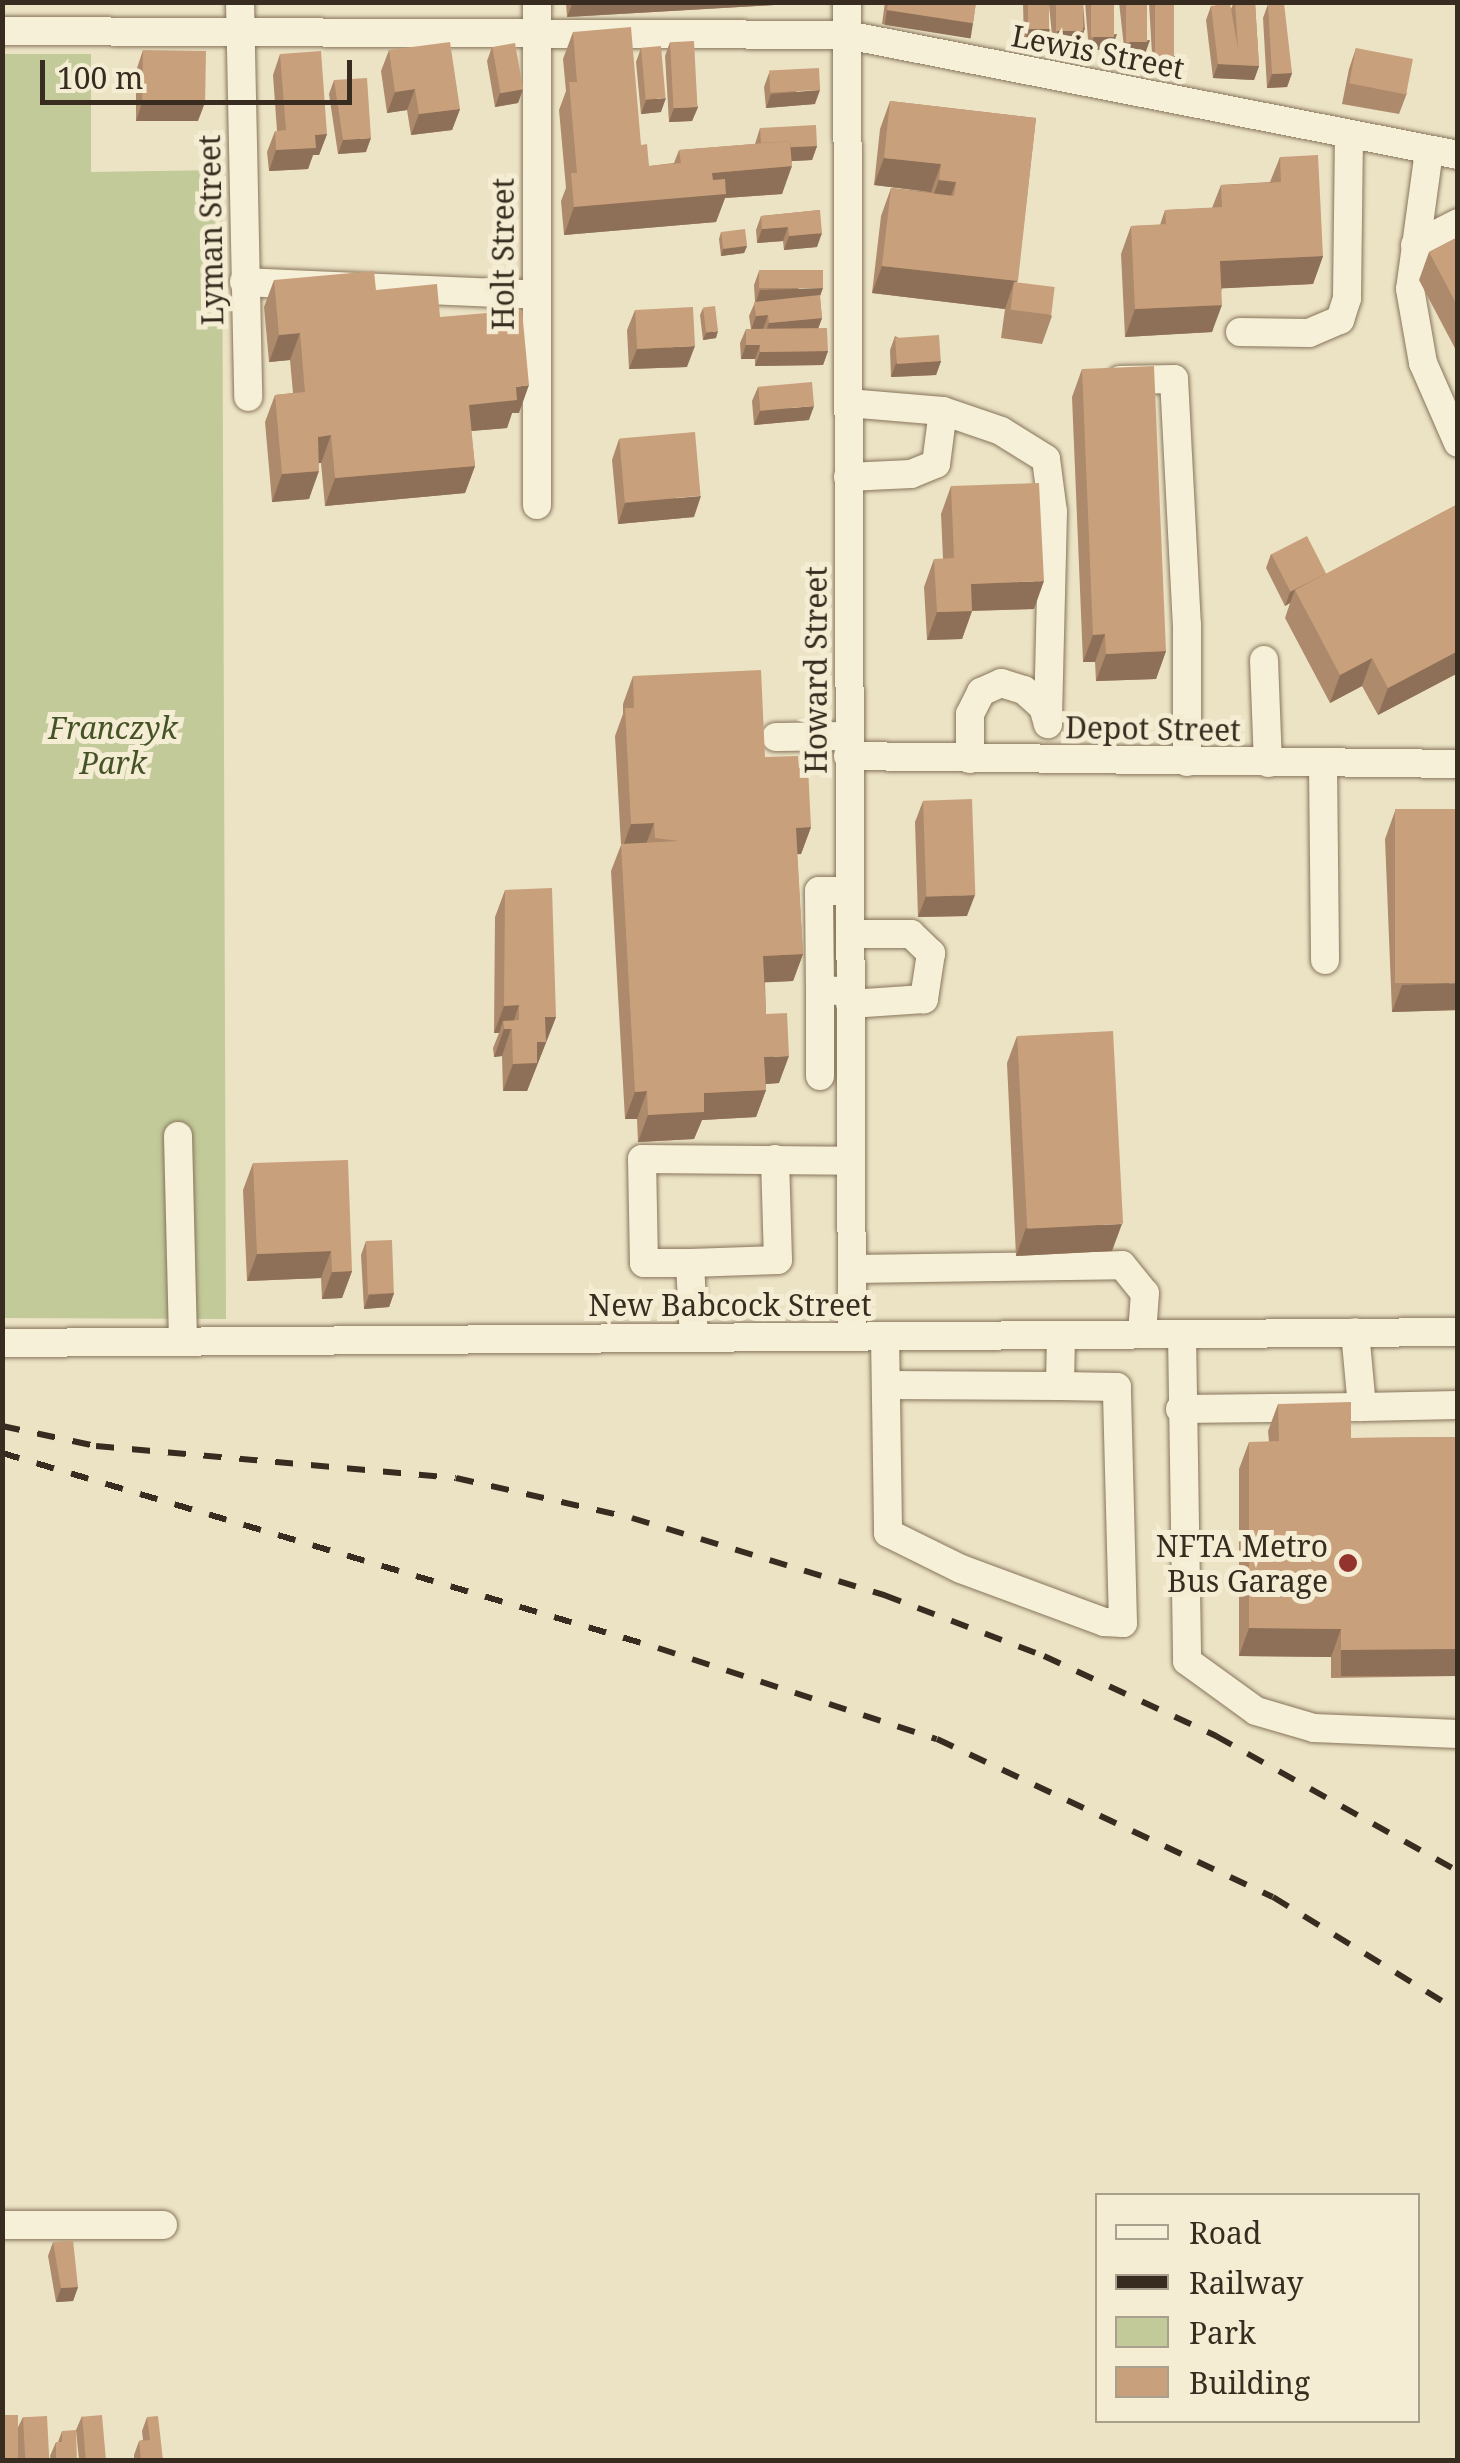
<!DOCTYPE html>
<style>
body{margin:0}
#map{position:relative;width:1460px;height:2463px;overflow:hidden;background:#ece3c5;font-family:"Noto Serif",serif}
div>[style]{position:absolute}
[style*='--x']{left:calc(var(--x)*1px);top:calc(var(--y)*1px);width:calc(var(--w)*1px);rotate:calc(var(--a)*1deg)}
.green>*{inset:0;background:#c2ca99}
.roads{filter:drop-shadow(0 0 2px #87755b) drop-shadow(0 0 2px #87755b)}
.minor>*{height:28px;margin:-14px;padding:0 14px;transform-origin:14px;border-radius:14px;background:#f7f0d8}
.rail>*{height:6px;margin-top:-3px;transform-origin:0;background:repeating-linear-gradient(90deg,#372c1f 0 18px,transparent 0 36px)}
.wall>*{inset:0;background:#ad8a6b}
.shaded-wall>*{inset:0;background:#8d7057;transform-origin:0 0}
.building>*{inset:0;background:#c9a07c;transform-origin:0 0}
.dots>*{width:28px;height:28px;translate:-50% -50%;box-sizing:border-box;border:5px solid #f4edd4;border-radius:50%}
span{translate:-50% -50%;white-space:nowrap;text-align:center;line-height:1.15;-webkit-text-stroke:10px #f4edd4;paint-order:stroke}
.street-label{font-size:30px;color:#372c1f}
.park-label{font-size:30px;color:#455326;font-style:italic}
.poi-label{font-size:30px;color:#372c1f}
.right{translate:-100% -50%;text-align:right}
.frame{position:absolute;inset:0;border:5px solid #372c1f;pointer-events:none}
.legend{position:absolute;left:1095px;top:2193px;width:325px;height:230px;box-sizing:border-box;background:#f4edd4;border:2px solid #a8a08c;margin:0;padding:12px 18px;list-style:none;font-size:30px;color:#372c1f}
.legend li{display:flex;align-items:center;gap:20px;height:50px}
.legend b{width:50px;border:2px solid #a8a08c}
.scale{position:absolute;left:40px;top:60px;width:312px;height:45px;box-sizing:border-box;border:5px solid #372c1f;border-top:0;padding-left:12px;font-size:30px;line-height:35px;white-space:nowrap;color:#372c1f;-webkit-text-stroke:8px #f4edd4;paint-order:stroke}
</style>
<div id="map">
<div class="green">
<div style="clip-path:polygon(3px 54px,91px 54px,91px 172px,222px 170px,226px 1319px,3px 1318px)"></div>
</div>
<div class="roads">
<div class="minor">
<div style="--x:240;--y:2;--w:395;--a:88.8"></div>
<div style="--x:847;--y:2;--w:1335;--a:89.79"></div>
<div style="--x:2;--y:31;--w:845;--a:0.27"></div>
<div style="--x:847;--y:35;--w:623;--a:11.11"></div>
<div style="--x:1429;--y:151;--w:139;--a:97.8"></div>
<div style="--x:1410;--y:289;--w:75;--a:80"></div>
<div style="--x:1423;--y:363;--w:87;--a:66.4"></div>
<div style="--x:1415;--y:245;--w:48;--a:-27.1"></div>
<div style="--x:244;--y:282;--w:292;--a:2.5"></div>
<div style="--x:1240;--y:332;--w:69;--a:0.8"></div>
<div style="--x:1309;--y:333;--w:34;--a:-23"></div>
<div style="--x:1340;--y:320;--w:23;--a:-72"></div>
<div style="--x:1347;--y:298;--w:163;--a:-89.3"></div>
<div style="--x:1120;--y:380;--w:54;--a:-1.1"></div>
<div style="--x:1174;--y:379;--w:246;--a:87"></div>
<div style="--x:1187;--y:625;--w:137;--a:90"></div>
<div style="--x:848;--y:403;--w:95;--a:4.8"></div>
<div style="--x:943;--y:411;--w:61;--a:19"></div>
<div style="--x:1001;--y:431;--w:53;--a:31.9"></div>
<div style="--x:1046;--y:459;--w:53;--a:82.5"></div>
<div style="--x:1053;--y:512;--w:211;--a:91.4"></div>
<div style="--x:848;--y:477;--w:63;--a:-2.7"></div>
<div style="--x:911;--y:474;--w:27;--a:-22"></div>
<div style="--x:936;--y:464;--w:53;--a:-82.5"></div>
<div style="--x:537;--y:505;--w:503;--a:-90"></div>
<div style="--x:1264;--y:660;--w:103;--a:87.8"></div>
<div style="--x:776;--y:737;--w:72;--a:-0.8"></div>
<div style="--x:848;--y:756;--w:610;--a:0.75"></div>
<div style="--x:970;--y:759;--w:45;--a:-90"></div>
<div style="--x:970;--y:714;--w:25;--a:-63"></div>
<div style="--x:981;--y:692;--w:22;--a:-24"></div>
<div style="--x:1001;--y:683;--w:24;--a:17"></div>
<div style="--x:1024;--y:690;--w:25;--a:42"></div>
<div style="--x:1043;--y:707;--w:18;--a:74"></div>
<div style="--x:1323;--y:763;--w:197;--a:89.4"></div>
<div style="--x:850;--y:934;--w:61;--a:0"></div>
<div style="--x:911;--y:934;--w:28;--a:44"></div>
<div style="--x:931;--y:953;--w:47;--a:98.7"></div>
<div style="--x:924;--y:999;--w:74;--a:176.1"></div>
<div style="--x:820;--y:990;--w:99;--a:-90.6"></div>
<div style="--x:819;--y:891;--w:30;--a:0"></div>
<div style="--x:820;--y:1076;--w:86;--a:-90"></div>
<div style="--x:820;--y:990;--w:19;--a:3"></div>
<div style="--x:178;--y:1136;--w:206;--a:88.6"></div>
<div style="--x:690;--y:1263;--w:88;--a:-2"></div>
<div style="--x:778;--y:1260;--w:101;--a:-91.7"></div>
<div style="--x:852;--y:1269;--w:270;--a:-0.8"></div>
<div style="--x:1122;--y:1265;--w:36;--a:51"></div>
<div style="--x:1145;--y:1293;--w:41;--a:94.2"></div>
<div style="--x:1182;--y:1334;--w:327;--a:89.1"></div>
<div style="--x:1187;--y:1661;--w:85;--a:35.9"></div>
<div style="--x:1256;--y:1711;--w:60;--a:16.3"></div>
<div style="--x:1314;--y:1728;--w:144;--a:2.4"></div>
<div style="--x:885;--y:1336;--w:197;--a:89.1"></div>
<div style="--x:888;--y:1533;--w:81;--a:26.3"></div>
<div style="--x:961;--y:1569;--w:153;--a:20.3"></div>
<div style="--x:1104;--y:1622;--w:19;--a:3"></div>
<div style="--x:1123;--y:1623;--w:236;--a:-91.5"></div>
<div style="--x:1117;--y:1387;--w:57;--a:-179"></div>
<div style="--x:1060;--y:1386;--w:51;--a:-88.9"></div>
<div style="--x:694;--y:1338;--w:75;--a:-93.1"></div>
<div style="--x:690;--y:1263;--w:46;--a:180"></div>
<div style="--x:644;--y:1263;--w:104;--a:-91.1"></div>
<div style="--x:642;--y:1159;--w:209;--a:0.5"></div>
<div style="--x:2;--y:1343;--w:1456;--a:-0.43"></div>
<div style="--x:889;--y:1385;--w:171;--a:0.3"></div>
<div style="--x:1362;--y:1407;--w:96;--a:-1.2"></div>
<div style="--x:1180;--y:1409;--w:182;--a:-0.6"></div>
<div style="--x:1362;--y:1407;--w:75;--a:-95.3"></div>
<div style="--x:2;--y:2225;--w:161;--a:0"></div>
</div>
</div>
<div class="rail">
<div style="--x:2;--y:1426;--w:96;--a:12"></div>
<div style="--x:96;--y:1446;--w:361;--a:5.1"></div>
<div style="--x:456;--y:1478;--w:180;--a:12.8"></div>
<div style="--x:632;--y:1518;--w:264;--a:17"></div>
<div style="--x:884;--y:1595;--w:171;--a:20.9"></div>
<div style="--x:1044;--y:1656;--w:190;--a:24.9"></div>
<div style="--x:1216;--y:1736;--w:277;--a:29.2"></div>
<div style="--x:2;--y:1453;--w:684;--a:16.55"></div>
<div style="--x:658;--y:1648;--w:293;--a:18.1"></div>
<div style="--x:937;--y:1739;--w:371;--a:25.2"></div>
<div style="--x:1273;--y:1897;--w:217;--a:31.6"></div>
</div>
<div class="wall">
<div style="clip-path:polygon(566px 2px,826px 2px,567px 17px)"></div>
<div style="clip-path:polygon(885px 2px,976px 2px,973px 23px,968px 37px,882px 24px)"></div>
<div style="clip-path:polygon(1023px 2px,1083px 2px,1085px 28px,1080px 42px,1053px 45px,1049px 5px,1045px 43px,1024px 43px)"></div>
<div style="clip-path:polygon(1085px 2px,1114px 2px,1112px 48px,1089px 51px)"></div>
<div style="clip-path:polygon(1119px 2px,1147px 2px,1145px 54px,1125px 56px)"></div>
<div style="clip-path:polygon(1149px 2px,1174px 2px,1172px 70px,1153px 71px)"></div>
<div style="clip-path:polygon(1234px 2px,1255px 2px,1259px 66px,1254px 80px,1213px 78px,1206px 20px,1211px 6px,1231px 9px)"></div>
<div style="clip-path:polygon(1268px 4px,1292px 73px,1287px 87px,1267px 88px,1263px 18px)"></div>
<div style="clip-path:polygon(573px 32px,641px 145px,649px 166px,674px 163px,679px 150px,755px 144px,760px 128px,817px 146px,812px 160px,792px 161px,782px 194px,725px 198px,716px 222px,564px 235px,561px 201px,566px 188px,559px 110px,566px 91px,563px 59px)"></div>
<div style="clip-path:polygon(670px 42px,698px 107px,692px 121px,669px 122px,665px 56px)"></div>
<div style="clip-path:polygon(492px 47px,523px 89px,518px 103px,495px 107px,487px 61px)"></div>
<div style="clip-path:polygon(641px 48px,661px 112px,641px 114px,636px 62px)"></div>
<div style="clip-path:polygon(1356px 48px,1407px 93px,1399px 114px,1342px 104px,1349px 69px)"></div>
<div style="clip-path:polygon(143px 50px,198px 121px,136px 121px,136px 71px)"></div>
<div style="clip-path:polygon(389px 50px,460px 109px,452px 130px,411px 135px,407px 110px,387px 113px,381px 71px)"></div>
<div style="clip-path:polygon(280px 54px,327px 134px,319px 155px,313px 155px,308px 169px,269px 171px,267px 152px,275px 131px,277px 131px,273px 75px)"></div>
<div style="clip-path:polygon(769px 73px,815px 104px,766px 108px,764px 87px)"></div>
<div style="clip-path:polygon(334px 80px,366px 152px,338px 154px,329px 94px)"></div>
<div style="clip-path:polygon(890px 101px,1036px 118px,1017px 283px,1052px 316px,1042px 344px,1001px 338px,1005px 309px,872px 293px,881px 216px,891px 188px,931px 192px,874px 185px,880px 129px)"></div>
<div style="clip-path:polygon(1280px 157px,1323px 256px,1313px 284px,1222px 288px,1212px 332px,1125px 337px,1121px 254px,1131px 226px,1160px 225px,1165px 210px,1212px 208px,1221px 185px,1270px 182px)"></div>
<div style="clip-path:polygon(820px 210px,817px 247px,784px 250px,783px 241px,757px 243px,756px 230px,761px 216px)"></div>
<div style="clip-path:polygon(721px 232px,747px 246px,744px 253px,721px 256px,719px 239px)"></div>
<div style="clip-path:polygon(1458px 237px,1458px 354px,1419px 280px,1429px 252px)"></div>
<div style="clip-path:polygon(759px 271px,820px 298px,822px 318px,818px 328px,828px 351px,823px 365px,755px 366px,755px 359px,741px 359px,740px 343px,746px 329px,751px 329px,749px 316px,755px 302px,754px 285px)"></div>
<div style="clip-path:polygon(274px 280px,376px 290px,440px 317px,519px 413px,512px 413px,507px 428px,471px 431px,475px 466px,465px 493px,325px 506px,321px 463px,319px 463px,309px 499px,272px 502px,265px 422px,275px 395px,293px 393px,290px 360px,269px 362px,264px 307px)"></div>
<div style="clip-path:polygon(703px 308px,716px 338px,703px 340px,700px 315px)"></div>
<div style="clip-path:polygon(635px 310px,687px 367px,629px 369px,627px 330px)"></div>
<div style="clip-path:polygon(895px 336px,941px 361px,936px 375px,891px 377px,890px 350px)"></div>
<div style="clip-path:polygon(1082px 369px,1166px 651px,1156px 679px,1096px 681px,1095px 662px,1083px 662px,1072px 397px)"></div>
<div style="clip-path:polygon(758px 387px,809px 420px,754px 425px,752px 401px)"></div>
<div style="clip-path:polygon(619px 439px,694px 517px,618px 524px,612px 460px)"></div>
<div style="clip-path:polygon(951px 486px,1034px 609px,972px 611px,962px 639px,927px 640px,924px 587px,934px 559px,943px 559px,941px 514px)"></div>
<div style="clip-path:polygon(1458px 504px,1458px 673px,1378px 715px,1362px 686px,1330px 703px,1285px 618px,1290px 603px,1285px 606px,1266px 568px,1271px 554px,1326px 574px)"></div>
<div style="clip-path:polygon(633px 676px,765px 757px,799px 768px,811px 827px,801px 854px,797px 854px,803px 954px,793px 981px,765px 982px,766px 1014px,779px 1083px,766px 1084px,766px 1090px,756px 1117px,702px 1120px,694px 1139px,638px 1142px,637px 1119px,625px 1119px,611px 871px,621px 845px,615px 736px,623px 714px,623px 704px)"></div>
<div style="clip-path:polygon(923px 801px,967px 916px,918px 917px,915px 822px)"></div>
<div style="clip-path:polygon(1395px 811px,1458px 1010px,1392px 1012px,1385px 839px)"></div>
<div style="clip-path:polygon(505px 890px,556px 1017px,527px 1091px,503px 1091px,502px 1056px,494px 1057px,493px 1048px,499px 1033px,494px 1033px,495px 917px)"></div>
<div style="clip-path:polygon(1017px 1036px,1112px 1251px,1016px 1256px,1007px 1063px)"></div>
<div style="clip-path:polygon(253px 1163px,352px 1271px,342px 1298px,322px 1299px,321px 1278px,247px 1281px,243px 1190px)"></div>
<div style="clip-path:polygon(366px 1241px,394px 1293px,389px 1307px,364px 1309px,361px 1255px)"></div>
<div style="clip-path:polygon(1278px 1404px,1351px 1438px,1458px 1437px,1458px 1676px,1331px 1678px,1331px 1657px,1239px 1656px,1239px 1469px,1249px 1442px,1269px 1442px,1268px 1431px)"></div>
<div style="clip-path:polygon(53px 2242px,78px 2287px,73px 2301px,56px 2302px,48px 2256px)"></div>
<div style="clip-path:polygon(82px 2416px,106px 2460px,79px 2460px,76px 2430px)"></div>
<div style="clip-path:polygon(23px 2417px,49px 2460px,2px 2460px)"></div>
<div style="clip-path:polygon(147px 2417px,163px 2460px,134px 2460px,134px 2455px,139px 2441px,143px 2440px,142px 2431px)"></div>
<div style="clip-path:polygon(62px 2431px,77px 2460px,51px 2460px,50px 2456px,56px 2442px,58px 2442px)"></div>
</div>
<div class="shaded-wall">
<div style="clip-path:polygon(573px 2px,826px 2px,567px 17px)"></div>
<div style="left:887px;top:10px;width:87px;height:15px;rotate:9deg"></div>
<div style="clip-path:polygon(1085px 28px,1080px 42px,1053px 45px,1058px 31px)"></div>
<div style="clip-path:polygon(1029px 29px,1050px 29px,1045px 43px,1024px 43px)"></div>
<div style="clip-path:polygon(1117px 34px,1112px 48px,1089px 51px,1094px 37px)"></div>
<div style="clip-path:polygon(1150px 40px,1145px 54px,1125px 56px,1130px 42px)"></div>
<div style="clip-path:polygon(1177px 56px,1172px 70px,1153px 71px,1158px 57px)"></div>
<div style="clip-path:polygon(1218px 64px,1259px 66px,1254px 80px,1213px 78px)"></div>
<div style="clip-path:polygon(1292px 73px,1287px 87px,1267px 88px,1272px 74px)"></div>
<div style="clip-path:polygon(415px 89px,407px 110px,387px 113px,395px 92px)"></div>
<div style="clip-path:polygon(523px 89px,518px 103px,495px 107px,500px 93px)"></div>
<div style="clip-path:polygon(820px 90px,815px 104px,766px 108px,771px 94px)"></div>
<div style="clip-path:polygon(666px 98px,661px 112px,641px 114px,646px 100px)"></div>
<div style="clip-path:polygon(143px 100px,206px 100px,198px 121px,136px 121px)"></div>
<div style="clip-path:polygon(698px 107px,692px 121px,669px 122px,674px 108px)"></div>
<div style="clip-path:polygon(460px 109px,452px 130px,411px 135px,419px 114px)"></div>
<div style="clip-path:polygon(327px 134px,319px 155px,313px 155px,308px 169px,269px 171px,276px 150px,315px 135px)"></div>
<div style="clip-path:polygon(371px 138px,366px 152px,338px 154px,343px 140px)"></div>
<div style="clip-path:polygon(817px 146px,812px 160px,756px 163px,761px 149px)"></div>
<div style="clip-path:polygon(884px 158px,941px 164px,931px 192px,874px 185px)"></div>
<div style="clip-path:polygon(792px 166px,782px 194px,725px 198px,716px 222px,564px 235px,574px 207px,712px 173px)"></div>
<div style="clip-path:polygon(939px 180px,956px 182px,946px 209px,929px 207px)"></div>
<div style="clip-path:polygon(788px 227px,783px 241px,757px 243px,762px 229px)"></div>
<div style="clip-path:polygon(822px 233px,817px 247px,784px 250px,789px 236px)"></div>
<div style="clip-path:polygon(747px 246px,744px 253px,721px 256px,723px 249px)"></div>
<div style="clip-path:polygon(1323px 256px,1313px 284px,1210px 289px,1220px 261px)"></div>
<div style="clip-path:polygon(882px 266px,1018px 281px,1014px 282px,1005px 309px,872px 293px)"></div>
<div style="clip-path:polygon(823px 288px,818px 302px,755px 304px,760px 290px)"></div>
<div style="clip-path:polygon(1222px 305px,1212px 332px,1125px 337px,1135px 309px)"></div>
<div style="clip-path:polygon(768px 315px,763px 329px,751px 330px,756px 316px)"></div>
<div style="clip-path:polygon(822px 318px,817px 332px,764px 337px,769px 323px)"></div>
<div style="clip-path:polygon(718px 331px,716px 338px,703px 340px,706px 333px)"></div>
<div style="clip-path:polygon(300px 333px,290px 360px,269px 362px,279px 335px)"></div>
<div style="clip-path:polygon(746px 345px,760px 345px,755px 359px,741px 359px)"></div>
<div style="clip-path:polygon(695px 346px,687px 367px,629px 369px,637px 349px)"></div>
<div style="clip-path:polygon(828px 351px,823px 365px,755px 366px,760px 352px)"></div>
<div style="clip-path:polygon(941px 361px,936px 375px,891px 377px,896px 363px)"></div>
<div style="clip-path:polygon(529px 385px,519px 413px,512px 413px,507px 428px,459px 432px,469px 405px,516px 387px)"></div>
<div style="clip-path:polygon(814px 406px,809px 420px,754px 425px,760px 411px)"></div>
<div style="clip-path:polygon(331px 435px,321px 463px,308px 464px,318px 437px)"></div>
<div style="clip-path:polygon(475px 466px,465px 493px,325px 506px,335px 478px)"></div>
<div style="clip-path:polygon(319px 471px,309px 499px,272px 502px,282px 474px)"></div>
<div style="clip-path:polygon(701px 496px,694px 517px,618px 524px,625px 503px)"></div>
<div style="clip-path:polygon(1326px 573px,1295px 590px,1290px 603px,1285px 606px,1290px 592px)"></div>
<div style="clip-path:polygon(1044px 581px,1034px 609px,961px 611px,971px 584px)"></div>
<div style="clip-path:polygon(972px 611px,962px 639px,927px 640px,937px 612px)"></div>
<div style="clip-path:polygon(1105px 634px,1095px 662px,1083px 662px,1093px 635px)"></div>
<div style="clip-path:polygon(1166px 651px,1156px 679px,1096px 681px,1106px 654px)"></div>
<div style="clip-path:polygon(1458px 651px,1458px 673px,1378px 715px,1388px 688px)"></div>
<div style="clip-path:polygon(1372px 658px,1362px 686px,1330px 703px,1340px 675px)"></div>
<div style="clip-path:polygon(654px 823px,644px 850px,621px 852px,631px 824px)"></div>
<div style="clip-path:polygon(811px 827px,801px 854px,786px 855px,796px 828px)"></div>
<div style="clip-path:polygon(975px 895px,967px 916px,918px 917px,926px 896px)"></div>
<div style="clip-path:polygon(803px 954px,793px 981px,753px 983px,763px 956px)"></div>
<div style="clip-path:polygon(1458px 983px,1458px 1010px,1392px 1012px,1402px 985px)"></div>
<div style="clip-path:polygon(519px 1005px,502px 1056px,494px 1057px,504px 1029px,503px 1021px,499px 1033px,494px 1033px,504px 1006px)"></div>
<div style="clip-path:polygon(545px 1017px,556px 1017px,527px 1091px,503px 1091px,513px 1064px)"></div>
<div style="clip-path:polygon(789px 1056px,779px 1083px,754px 1085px,764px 1057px)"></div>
<div style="clip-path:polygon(766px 1090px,756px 1117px,702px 1120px,694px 1139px,638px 1142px,648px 1115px,704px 1093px)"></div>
<div style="clip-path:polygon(647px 1091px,637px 1119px,625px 1119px,635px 1092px)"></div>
<div style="clip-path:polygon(1122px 1224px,1112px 1251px,1016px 1256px,1026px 1228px)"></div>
<div style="clip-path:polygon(331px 1251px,321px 1278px,247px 1281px,257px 1254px)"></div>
<div style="clip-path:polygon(352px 1271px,342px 1298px,322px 1299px,332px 1272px)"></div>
<div style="clip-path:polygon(394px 1293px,389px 1307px,364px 1309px,369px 1295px)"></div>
<div style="clip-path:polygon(1249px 1628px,1341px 1629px,1331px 1657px,1239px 1656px)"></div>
<div style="left:1458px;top:1649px;width:27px;height:117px;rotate:90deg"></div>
<div style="clip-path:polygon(78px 2287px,73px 2301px,56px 2302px,61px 2288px)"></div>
</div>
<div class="building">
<div style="clip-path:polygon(888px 2px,976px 2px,973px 23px,887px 10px)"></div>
<div style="left:1028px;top:2px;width:21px;height:27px"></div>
<div style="left:1056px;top:2px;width:27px;height:29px"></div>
<div style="left:1091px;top:2px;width:23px;height:35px"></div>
<div style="left:1126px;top:2px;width:21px;height:40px"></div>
<div style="left:1155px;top:2px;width:19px;height:55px"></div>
<div style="clip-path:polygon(1235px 2px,1255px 2px,1259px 66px,1218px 64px,1211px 6px,1230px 3px,1238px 49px)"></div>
<div style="clip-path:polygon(1284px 3px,1292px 73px,1272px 74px,1268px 4px)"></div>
<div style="clip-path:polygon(631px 27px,641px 145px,647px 144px,649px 166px,681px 163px,679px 150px,790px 141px,792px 166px,712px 173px,713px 180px,725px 179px,726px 194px,574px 207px,571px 173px,577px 173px,569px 82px,577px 82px,573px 32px)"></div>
<div style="left:694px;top:41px;width:66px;height:24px;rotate:87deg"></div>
<div style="clip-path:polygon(450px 42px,460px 109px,419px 114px,415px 89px,395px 92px,389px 50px)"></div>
<div style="left:515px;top:43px;width:47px;height:23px;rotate:80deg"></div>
<div style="left:661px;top:46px;width:52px;height:20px;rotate:85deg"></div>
<div style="left:1356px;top:48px;width:58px;height:36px;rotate:11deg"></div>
<div style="left:143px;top:50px;width:63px;height:50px;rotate:1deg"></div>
<div style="clip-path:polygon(321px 51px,327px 134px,315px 135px,316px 148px,276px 150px,275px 131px,286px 130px,280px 54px)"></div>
<div style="left:819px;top:68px;width:22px;height:50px;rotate:87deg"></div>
<div style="clip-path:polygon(367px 78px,371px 138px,343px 140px,334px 80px)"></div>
<div style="clip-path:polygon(890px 101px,1036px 118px,1018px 281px,882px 266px,891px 188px,954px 196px,956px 182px,939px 180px,941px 164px,884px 158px)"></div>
<div style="clip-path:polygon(816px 125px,817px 146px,791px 147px,790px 141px,761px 143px,760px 128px)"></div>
<div style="clip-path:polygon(1318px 155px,1323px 256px,1220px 261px,1222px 305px,1135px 309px,1131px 226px,1166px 224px,1165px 210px,1222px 207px,1221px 185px,1281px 182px,1280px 157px)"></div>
<div style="clip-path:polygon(820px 210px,822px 233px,789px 236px,788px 227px,762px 229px,761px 216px)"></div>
<div style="left:745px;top:229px;width:17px;height:24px;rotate:83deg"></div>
<div style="clip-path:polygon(1458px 237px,1458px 307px,1429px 252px)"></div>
<div style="left:823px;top:270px;width:18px;height:64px;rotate:90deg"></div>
<div style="clip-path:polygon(374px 271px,376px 290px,437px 284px,440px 317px,522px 310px,529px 385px,516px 387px,517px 400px,469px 405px,475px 466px,335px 478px,331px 435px,318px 437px,319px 471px,282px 474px,275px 395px,305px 392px,300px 333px,279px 335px,274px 280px)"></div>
<div style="left:1014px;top:282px;width:41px;height:28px;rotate:7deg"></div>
<div style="clip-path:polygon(820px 295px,822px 318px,769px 323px,768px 315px,756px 316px,754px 302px)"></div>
<div style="left:715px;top:306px;width:25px;height:12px;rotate:83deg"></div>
<div style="left:693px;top:307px;width:39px;height:58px;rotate:87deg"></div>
<div style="clip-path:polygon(827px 328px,828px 351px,760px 352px,760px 345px,746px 345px,746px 329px)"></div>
<div style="left:939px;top:335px;width:26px;height:44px;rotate:86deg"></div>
<div style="clip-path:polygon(1154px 366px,1166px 651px,1106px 654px,1105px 634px,1093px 635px,1082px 369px)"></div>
<div style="left:812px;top:382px;width:24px;height:54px;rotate:85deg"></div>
<div style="left:695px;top:432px;width:64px;height:76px;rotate:85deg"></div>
<div style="clip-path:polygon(1039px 483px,1044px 581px,971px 584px,972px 611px,937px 612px,934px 559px,954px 558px,951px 486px)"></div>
<div style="clip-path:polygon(1458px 504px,1458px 651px,1388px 688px,1372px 658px,1340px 675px,1295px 590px)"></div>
<div style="left:1307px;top:536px;width:42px;height:40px;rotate:63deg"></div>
<div style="clip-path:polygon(761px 670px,765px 757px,798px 756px,799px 768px,808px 767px,811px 827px,796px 828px,803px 954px,763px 956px,766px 1014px,787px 1013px,789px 1056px,764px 1057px,766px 1090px,704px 1093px,704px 1112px,648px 1115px,647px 1091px,635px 1092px,621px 844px,679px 841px,655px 838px,654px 823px,631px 824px,625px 708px,634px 708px,633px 676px)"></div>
<div style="left:972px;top:799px;width:96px;height:49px;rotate:88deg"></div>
<div style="left:1458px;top:809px;width:174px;height:63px;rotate:90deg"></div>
<div style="clip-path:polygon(552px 888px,556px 1017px,545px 1017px,546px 1042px,537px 1042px,537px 1063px,513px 1064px,512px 1029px,504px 1029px,503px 1021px,519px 1020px,519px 1005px,504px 1006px,505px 890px)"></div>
<div style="left:1113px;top:1031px;width:193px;height:96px;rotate:87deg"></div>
<div style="clip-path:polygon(348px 1160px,352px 1271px,332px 1272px,331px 1251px,257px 1254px,253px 1163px)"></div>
<div style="left:392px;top:1240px;width:53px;height:26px;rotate:88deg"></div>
<div style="clip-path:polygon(1351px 1402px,1351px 1438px,1458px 1437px,1458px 1649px,1341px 1650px,1341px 1629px,1249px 1628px,1249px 1442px,1279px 1441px,1278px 1404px)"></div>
<div style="clip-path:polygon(73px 2240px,78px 2287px,61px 2288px,53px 2242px)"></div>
<div style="left:2px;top:2415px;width:16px;height:45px"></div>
<div style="left:102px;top:2415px;width:45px;height:20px;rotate:85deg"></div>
<div style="left:47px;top:2416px;width:44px;height:24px;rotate:87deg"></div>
<div style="clip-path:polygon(158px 2416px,163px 2460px,141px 2460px,139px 2441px,150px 2440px,147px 2417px)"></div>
<div style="clip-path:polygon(76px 2430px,77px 2460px,56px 2460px,56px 2442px,62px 2442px,62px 2431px)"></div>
</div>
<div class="dots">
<div style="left:1348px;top:1563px;background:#93332e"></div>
</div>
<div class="street-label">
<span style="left:1098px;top:52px;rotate:11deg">Lewis Street</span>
<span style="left:211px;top:230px;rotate:-91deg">Lyman Street</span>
<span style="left:503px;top:254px;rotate:-90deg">Holt Street</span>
<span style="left:816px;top:670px;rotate:-90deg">Howard Street</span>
<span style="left:1153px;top:729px;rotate:1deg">Depot Street</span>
<span style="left:730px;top:1305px">New Babcock Street</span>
</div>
<div class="park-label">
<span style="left:113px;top:745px">Franczyk<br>Park</span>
</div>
<div class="poi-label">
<span class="right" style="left:1328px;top:1563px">NFTA Metro<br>Bus Garage</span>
</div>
<div class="frame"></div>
<ul class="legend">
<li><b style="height:12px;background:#f7f0d8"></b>Road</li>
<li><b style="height:12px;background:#372c1f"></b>Railway</li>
<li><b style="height:28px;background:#c2ca99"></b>Park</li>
<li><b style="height:28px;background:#c9a07c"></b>Building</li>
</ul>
<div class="scale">100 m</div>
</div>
